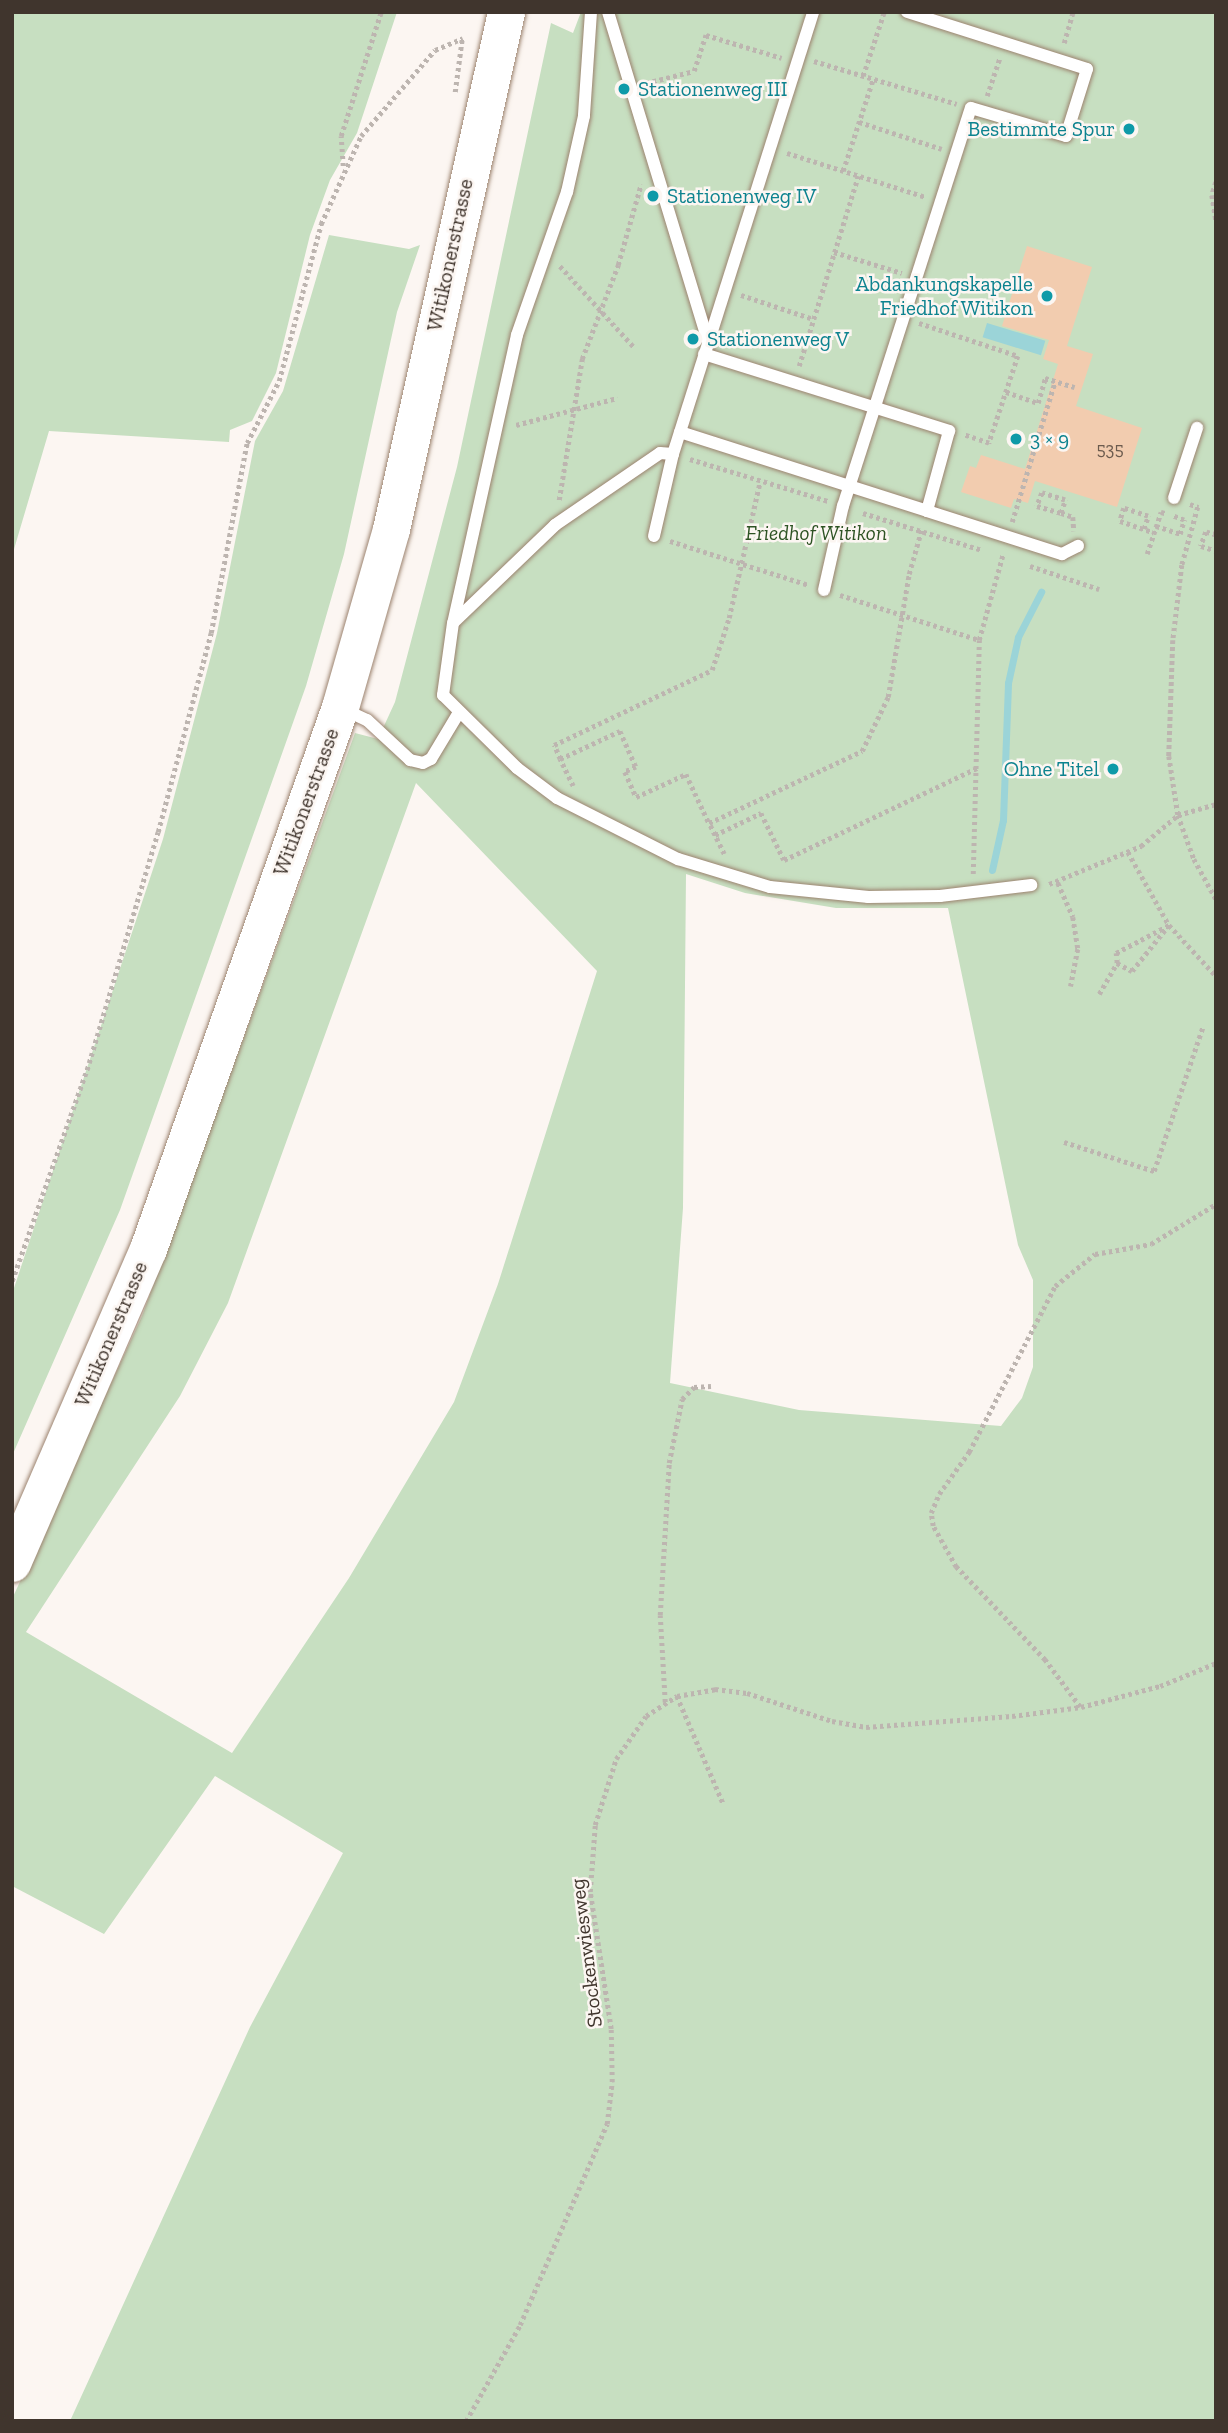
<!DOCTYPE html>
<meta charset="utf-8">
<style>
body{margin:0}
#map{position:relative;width:1228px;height:2433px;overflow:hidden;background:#fcf6f2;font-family:"Zilla Slab",serif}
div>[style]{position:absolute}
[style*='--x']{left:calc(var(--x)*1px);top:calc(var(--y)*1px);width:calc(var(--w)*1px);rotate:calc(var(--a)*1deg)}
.green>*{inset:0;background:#c7dfc1}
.water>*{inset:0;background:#9bd4d8;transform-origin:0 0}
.stream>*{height:7px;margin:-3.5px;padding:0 3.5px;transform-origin:3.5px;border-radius:3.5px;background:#9bd4d8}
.building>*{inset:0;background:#f2ccaf}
.path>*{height:4.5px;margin-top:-2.25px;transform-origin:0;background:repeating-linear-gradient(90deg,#bdb5b0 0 3.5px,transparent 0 7px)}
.roads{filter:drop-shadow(0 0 2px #9c836f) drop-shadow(0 0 2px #9c836f)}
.lane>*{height:12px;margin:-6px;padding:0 6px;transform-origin:6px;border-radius:6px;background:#fff}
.secondary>*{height:37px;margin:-18.5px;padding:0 18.5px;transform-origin:18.5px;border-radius:18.5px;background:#fff}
.dots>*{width:19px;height:19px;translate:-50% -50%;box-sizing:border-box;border:4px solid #fcf6f2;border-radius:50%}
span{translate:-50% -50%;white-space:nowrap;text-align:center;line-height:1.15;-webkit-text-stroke:5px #fcf6f2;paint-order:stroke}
.number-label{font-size:18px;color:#6c5b4e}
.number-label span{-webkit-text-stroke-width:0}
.culture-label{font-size:21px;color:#0d838f}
.left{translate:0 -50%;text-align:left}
.right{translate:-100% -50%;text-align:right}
.street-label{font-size:21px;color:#40352d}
.park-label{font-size:21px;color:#2d5323;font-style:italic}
.frame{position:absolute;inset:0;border:14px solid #40352d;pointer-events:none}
</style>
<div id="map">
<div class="green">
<div style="clip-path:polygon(12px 12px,397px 12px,357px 133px,330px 180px,310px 235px,276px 373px,252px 421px,230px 430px,229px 442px,49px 431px,12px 556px)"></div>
<div style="clip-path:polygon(evenodd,581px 12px,1216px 12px,1216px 2421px,70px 2421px,250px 2027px,343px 1853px,215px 1776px,104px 1934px,12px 1886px,12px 1599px,142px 1316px,355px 733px,378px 739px,395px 702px,457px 467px,551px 23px,573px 33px,581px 12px,416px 783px,597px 971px,498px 1284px,454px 1402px,349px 1578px,232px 1753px,26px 1632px,180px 1396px,228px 1303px,416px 783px,581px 12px,686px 874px,745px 893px,836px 908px,948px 908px,1018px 1245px,1033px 1280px,1033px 1367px,1022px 1398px,1001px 1426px,799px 1410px,670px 1383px,683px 1208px,686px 874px)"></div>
<div style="clip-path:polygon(329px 235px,409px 249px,420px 245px,397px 312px,344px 554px,306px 686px,120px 1210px,12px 1456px,12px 1294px,163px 839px,217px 633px,255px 441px,283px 391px)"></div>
</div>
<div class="water">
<div style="left:987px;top:323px;width:61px;height:15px;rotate:17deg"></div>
</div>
<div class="stream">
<div style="--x:992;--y:870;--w:51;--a:-77.6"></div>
<div style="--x:1003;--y:820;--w:137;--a:-87.9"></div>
<div style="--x:1008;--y:683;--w:47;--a:-77.7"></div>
<div style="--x:1018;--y:637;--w:51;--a:-62.9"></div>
</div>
<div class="building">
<div style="clip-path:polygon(1027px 246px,1092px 267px,1067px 346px,1093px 354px,1076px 406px,1142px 428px,1117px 507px,1035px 481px,1028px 503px,1014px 499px,1011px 508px,961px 492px,970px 466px,976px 468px,981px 455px,1025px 469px,1058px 364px,1043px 359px,1049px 340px,1002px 326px)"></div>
</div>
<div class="path">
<div style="--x:1064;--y:43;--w:32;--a:-74"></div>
<div style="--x:814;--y:61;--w:149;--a:16.7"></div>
<div style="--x:863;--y:76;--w:67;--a:-71.8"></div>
<div style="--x:646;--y:83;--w:49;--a:-14"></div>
<div style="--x:694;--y:71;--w:38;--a:-72"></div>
<div style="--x:706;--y:35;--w:79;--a:16.8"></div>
<div style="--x:455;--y:92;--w:53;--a:-82.5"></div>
<div style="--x:987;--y:96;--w:41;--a:-71.6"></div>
<div style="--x:859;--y:122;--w:87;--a:18"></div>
<div style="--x:787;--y:153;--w:146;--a:17.6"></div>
<div style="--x:343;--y:166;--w:30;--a:-94"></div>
<div style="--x:341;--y:136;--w:130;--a:-72.1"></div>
<div style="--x:843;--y:171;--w:97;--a:-71.9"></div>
<div style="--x:1216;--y:182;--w:14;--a:107"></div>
<div style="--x:1212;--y:195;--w:26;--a:81"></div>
<div style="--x:834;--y:252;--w:71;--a:17.2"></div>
<div style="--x:560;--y:266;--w:110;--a:47.6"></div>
<div style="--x:741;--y:295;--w:76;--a:18.4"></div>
<div style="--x:919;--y:323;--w:104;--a:18.4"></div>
<div style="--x:1018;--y:356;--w:92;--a:108.4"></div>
<div style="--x:989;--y:443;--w:26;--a:-162"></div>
<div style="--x:799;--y:366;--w:199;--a:-72.7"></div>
<div style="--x:1006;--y:392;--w:34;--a:19"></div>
<div style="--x:1038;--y:403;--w:26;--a:-74"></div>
<div style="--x:1045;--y:378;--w:31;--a:17"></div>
<div style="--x:516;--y:425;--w:105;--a:-15"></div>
<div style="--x:690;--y:459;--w:144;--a:16.9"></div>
<div style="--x:559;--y:500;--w:143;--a:-80.7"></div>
<div style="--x:582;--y:359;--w:101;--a:-69"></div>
<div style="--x:618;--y:265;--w:84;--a:-74.1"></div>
<div style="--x:1190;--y:504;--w:9;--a:21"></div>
<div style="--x:1198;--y:507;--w:60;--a:105.4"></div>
<div style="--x:1182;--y:565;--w:76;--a:96.8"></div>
<div style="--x:1173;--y:640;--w:116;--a:92"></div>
<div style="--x:1169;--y:756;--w:60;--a:81.3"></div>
<div style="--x:1178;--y:815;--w:47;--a:70"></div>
<div style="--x:1194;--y:859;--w:46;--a:61.2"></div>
<div style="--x:863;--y:513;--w:125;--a:17.3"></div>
<div style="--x:1061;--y:513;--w:14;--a:-73"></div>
<div style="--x:1065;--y:500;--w:24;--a:-163"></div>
<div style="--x:1042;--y:493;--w:14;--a:111"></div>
<div style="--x:1037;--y:506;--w:25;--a:16"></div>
<div style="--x:1061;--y:513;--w:13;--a:18"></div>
<div style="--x:1073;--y:517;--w:14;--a:86"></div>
<div style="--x:1012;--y:522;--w:147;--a:-73"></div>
<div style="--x:1156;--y:526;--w:25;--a:18"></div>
<div style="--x:1180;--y:534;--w:15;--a:-74"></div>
<div style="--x:1184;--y:520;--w:12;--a:-160"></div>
<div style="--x:1144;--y:529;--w:14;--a:-73"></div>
<div style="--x:1148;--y:516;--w:25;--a:-162"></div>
<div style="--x:1124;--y:508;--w:14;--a:107"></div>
<div style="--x:1120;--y:521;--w:36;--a:19"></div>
<div style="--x:1216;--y:535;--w:10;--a:-163"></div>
<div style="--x:1206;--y:532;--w:15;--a:110"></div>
<div style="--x:1201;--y:546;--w:16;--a:18"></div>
<div style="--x:670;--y:541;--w:146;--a:17.6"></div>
<div style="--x:1147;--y:554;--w:44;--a:-71.6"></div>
<div style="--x:1161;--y:512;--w:4;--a:14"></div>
<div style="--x:1030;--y:566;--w:73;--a:18.4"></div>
<div style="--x:840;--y:595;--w:146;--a:17.9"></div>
<div style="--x:560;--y:759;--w:15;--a:-113"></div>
<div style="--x:554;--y:745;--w:175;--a:-25.4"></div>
<div style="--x:712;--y:670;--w:55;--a:-71.9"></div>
<div style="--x:729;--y:618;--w:140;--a:-77.2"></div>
<div style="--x:573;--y:786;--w:30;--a:-116"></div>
<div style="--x:560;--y:759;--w:66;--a:-25"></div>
<div style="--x:620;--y:731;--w:39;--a:66"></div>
<div style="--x:636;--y:767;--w:12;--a:156"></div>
<div style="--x:625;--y:772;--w:27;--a:66"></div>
<div style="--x:636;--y:797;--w:55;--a:-24.7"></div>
<div style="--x:686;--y:774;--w:54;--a:64.9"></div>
<div style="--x:715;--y:835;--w:51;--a:-25.6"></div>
<div style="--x:761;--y:813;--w:52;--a:63.9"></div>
<div style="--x:784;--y:860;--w:216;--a:-25.5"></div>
<div style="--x:1128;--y:852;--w:84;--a:60.7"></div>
<div style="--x:1169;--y:925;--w:69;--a:47.3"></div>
<div style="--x:724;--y:854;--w:34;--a:-116"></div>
<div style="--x:709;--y:823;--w:169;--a:-25.2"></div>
<div style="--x:862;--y:751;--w:60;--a:-64.3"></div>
<div style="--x:888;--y:697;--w:125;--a:-80.3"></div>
<div style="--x:909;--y:574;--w:48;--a:-74.2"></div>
<div style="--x:973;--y:874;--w:234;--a:-88.5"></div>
<div style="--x:979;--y:640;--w:89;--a:-74.4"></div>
<div style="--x:1058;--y:883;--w:37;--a:66"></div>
<div style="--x:1073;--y:917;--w:32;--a:81"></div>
<div style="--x:1078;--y:949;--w:38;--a:101"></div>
<div style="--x:1049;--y:884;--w:100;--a:-22.4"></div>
<div style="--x:1141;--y:846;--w:48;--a:-40"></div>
<div style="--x:1178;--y:815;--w:40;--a:-16"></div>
<div style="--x:1117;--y:963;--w:17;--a:28"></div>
<div style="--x:1132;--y:971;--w:58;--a:-51.3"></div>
<div style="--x:1099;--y:994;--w:36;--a:-60"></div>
<div style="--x:1117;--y:963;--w:10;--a:-96"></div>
<div style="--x:1116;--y:953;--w:60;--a:-27.8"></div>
<div style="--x:1064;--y:1142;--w:95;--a:17.9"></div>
<div style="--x:1154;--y:1171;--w:153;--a:-71.3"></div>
<div style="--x:12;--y:1281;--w:231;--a:-70.5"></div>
<div style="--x:89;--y:1063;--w:241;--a:-73.4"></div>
<div style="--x:158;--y:832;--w:206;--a:-75.1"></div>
<div style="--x:211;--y:633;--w:193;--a:-79.3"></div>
<div style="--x:247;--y:443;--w:70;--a:-62.7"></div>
<div style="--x:279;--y:381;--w:163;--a:-75"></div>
<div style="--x:321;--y:224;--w:97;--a:-65.6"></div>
<div style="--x:361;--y:136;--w:113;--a:-49.3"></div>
<div style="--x:435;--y:50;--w:30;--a:-23"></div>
<div style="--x:677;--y:1696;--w:116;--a:66.7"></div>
<div style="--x:665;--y:1702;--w:87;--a:-93.3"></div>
<div style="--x:660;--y:1615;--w:152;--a:-86.6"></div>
<div style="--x:669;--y:1463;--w:65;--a:-78.5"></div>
<div style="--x:682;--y:1399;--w:17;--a:-45"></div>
<div style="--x:694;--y:1387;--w:17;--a:-3"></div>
<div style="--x:1080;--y:1707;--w:59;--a:-126.7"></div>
<div style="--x:1045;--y:1660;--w:129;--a:-133.7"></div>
<div style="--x:956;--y:1567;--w:47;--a:-119.3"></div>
<div style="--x:933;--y:1526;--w:13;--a:-99"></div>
<div style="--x:931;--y:1513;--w:21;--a:-67"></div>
<div style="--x:939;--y:1494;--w:52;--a:-54.5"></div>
<div style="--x:969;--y:1452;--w:187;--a:-62.6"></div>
<div style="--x:1055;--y:1286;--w:51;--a:-38.7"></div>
<div style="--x:1095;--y:1254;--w:57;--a:-10.1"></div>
<div style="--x:1151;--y:1244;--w:76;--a:-31.6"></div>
<div style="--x:466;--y:2421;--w:110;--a:-60.6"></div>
<div style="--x:520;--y:2325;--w:219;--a:-66.6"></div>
<div style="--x:607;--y:2124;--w:42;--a:-83.2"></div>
<div style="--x:612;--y:2082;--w:53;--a:-91.1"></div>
<div style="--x:611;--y:2029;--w:139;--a:-98.7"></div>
<div style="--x:590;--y:1892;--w:67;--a:-85.7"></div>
<div style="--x:595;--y:1825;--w:69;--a:-72.3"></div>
<div style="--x:616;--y:1759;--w:52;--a:-55.1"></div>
<div style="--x:646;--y:1716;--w:37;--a:-33"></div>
<div style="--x:677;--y:1696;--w:39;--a:-10"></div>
<div style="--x:715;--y:1689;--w:32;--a:7"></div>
<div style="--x:747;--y:1693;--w:89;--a:18.2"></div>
<div style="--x:832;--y:1721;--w:35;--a:10"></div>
<div style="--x:866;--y:1727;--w:146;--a:-4.3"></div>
<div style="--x:1012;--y:1716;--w:70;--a:-7.4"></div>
<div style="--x:1081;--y:1707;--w:82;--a:-14.9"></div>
<div style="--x:1160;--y:1686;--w:61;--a:-22.3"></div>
</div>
<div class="roads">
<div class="lane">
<div style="--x:591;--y:12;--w:104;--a:93.9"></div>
<div style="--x:584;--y:116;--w:78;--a:102.6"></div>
<div style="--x:567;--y:192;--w:151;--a:109.3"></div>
<div style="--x:517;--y:335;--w:295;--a:102.5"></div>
<div style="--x:453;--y:623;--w:73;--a:97.9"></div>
<div style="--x:443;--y:695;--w:104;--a:44.6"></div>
<div style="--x:517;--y:768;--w:50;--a:36.9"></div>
<div style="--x:557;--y:798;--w:136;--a:26.8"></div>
<div style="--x:678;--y:859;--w:96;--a:16.9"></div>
<div style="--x:770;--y:887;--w:99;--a:5.8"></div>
<div style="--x:868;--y:897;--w:72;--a:-0.8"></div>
<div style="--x:940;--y:896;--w:92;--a:-6.9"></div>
<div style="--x:608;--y:12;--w:345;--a:73.1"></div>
<div style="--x:704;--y:354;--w:257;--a:17.4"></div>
<div style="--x:949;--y:431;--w:83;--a:105.4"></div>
<div style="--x:927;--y:511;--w:142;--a:17.7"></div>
<div style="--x:1062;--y:554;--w:18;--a:-27"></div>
<div style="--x:680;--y:432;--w:259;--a:17.7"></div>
<div style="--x:1174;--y:498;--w:74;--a:-71.8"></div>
<div style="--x:654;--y:536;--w:84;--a:-77"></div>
<div style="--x:673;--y:454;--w:464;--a:-72.4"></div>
<div style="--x:824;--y:590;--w:86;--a:-77.3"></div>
<div style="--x:843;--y:506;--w:418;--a:-72.2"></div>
<div style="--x:971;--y:108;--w:99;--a:16.4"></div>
<div style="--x:1066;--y:136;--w:70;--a:-72.6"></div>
<div style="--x:1087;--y:69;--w:189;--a:-162.4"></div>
<div style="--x:454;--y:622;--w:140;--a:-43.8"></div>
<div style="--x:555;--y:525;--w:127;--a:-34.4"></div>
<div style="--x:660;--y:453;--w:13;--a:4"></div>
<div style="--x:343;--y:709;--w:26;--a:25"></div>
<div style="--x:367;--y:720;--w:59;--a:42.9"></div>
<div style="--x:410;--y:760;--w:13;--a:13"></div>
<div style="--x:423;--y:763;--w:9;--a:-27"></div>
<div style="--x:431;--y:759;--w:52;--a:-59"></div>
</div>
<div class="secondary">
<div style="--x:12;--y:1563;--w:342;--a:-66.6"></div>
<div style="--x:148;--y:1249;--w:575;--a:-70.49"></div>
<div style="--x:340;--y:707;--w:185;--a:-74"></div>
<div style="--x:391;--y:529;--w:530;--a:-77.46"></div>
</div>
</div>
<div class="dots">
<div style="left:624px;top:89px;background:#0f9aa8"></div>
<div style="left:1129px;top:129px;background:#0f9aa8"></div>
<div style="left:653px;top:196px;background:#0f9aa8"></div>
<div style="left:1047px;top:296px;background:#0f9aa8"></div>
<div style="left:693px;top:339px;background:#0f9aa8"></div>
<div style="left:1016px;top:439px;background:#0f9aa8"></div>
<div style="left:1113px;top:769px;background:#0f9aa8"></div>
</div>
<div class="number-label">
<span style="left:1110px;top:449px">535</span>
</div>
<div class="culture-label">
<span class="left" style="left:638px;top:89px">Stationenweg III</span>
<span class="right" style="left:1115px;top:129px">Bestimmte Spur</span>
<span class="left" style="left:667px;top:196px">Stationenweg IV</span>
<span class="right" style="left:1033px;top:296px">Abdankungskapelle<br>Friedhof Witikon</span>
<span class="left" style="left:707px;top:339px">Stationenweg V</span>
<span class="left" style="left:1030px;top:439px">3 × 9</span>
<span class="right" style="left:1099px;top:769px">Ohne Titel</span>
</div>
<div class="street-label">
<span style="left:450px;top:255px;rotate:-78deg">Witikonerstrasse</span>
<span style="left:306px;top:802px;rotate:-70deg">Witikonerstrasse</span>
<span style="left:111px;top:1334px;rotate:-67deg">Witikonerstrasse</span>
<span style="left:586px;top:1953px;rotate:-97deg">Stockenwiesweg</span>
</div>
<div class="park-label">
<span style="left:816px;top:533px">Friedhof Witikon</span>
</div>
<div class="frame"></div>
</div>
